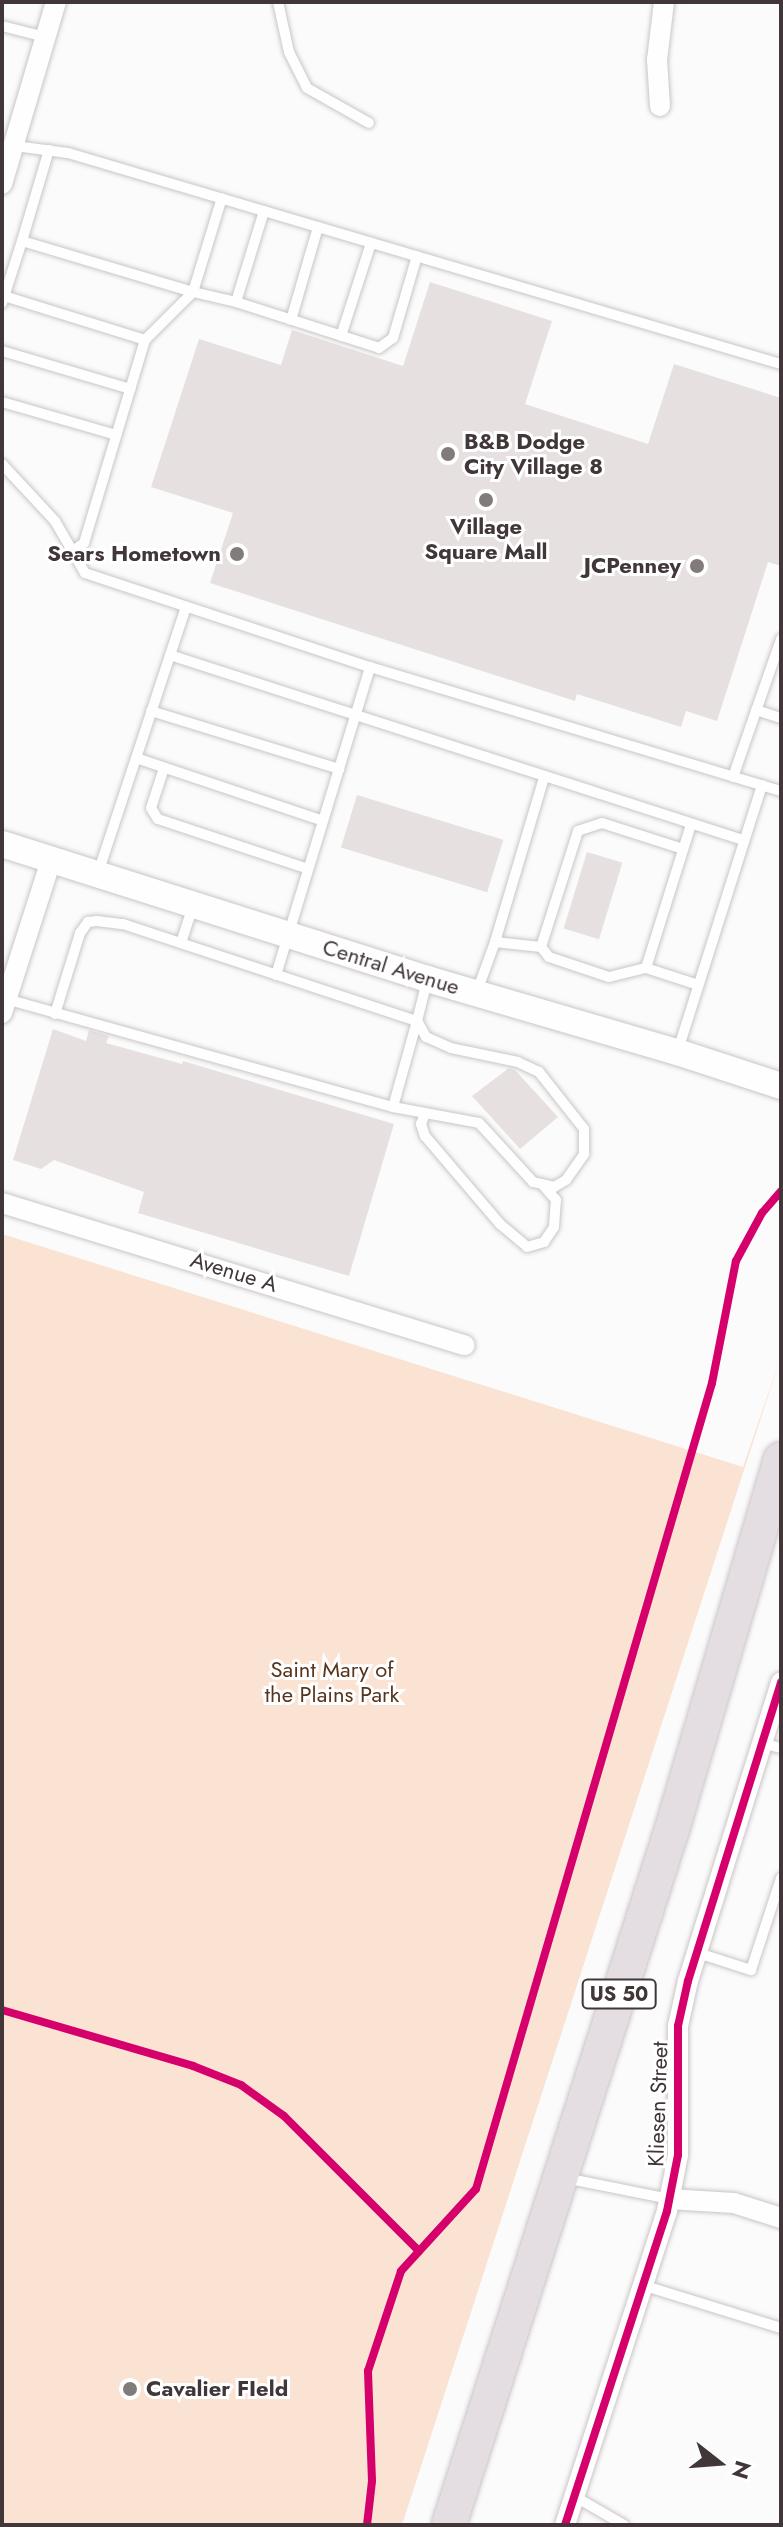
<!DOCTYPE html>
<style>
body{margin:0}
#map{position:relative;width:783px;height:2527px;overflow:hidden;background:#fbfbfb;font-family:Jost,sans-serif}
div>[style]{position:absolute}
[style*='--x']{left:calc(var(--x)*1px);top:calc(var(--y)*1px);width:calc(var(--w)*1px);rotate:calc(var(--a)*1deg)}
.green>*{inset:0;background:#fae3d3}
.building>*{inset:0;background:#e6e1e0;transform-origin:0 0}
.roads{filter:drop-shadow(0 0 2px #cbc5c6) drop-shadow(0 0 2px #cbc5c6)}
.service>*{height:10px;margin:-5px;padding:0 5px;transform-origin:5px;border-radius:5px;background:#fefefe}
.minor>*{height:20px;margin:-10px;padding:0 10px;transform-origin:10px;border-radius:10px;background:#fefefe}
.tertiary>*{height:26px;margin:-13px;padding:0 13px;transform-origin:13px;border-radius:13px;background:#fefefe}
.trunk>*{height:34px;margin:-17px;padding:0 17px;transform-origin:17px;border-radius:17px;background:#e4dee2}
.cycleway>*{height:8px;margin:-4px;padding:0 4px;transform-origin:4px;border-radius:4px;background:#d6006c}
.dots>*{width:22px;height:22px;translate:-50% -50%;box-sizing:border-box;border:4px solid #fff;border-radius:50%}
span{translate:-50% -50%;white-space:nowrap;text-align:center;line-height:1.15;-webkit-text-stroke:6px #fff;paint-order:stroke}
.shield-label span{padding:2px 6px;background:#fff;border:2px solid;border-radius:6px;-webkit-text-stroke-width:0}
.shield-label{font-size:20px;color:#413638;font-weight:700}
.poi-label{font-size:22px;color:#413638;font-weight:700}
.left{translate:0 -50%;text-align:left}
.right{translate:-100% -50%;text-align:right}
.street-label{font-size:22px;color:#413638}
.park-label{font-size:22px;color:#57341c}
.frame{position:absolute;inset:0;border:4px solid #413638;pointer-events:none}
.north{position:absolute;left:679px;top:2423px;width:80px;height:80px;-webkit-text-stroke:6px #fff;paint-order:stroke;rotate:107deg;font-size:22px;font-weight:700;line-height:32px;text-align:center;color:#413638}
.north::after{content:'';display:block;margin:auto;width:28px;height:36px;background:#413638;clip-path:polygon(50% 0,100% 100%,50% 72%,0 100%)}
</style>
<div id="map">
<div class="green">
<div style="clip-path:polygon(2px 1234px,743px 1467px,781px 1356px,402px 2525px,2px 2525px)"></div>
</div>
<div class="building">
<div style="clip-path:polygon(430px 282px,552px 321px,525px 404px,648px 444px,674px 364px,781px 398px,781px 566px,768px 562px,717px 721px,686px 711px,681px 727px,577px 694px,575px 701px,210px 583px,233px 513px,151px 487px,199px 339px,281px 365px,292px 330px,403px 366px)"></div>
<div style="left:357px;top:795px;width:153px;height:55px;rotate:17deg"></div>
<div style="left:587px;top:852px;width:37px;height:80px;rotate:17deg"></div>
<div style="clip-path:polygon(53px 1029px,86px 1041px,89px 1030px,109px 1036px,106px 1043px,182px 1064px,183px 1061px,394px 1124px,349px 1276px,138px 1213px,144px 1192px,54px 1160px,41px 1169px,13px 1160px)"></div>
<div style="clip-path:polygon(509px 1068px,515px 1070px,558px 1117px,520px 1149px,472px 1096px)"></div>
</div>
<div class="roads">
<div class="service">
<div style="--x:278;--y:2;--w:51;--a:77.6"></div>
<div style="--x:289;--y:52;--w:40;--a:63.4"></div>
<div style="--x:307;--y:88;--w:71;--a:29.4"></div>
<div style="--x:2;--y:26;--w:44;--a:14.3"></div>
<div style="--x:15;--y:146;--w:53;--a:7.5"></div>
<div style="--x:68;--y:153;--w:744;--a:16.49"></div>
<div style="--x:264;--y:211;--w:95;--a:107.1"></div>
<div style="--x:236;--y:302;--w:150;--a:17.8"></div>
<div style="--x:379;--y:348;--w:17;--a:-36"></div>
<div style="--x:393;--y:338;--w:85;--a:-73.7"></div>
<div style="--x:22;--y:241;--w:95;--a:-73.5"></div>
<div style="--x:4;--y:296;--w:148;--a:17.3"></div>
<div style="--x:2;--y:303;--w:65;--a:-72.1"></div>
<div style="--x:22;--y:241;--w:178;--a:16.6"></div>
<div style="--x:193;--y:292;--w:98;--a:-72.9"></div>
<div style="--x:291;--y:320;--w:97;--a:-73.8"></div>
<div style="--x:341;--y:336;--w:98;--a:-72.1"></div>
<div style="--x:2;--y:351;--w:134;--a:16.5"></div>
<div style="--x:2;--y:402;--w:119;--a:16.1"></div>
<div style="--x:2;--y:464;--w:78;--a:47.1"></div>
<div style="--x:55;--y:521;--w:60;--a:60"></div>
<div style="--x:85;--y:573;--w:300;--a:18.3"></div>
<div style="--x:370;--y:667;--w:429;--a:16.8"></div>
<div style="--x:73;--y:551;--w:14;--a:-36"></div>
<div style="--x:84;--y:543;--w:212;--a:-73.3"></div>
<div style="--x:145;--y:340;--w:68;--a:-45"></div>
<div style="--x:193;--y:292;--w:44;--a:13.1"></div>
<div style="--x:170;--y:655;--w:602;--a:17.89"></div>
<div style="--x:756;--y:710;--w:26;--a:18"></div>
<div style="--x:151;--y:711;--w:197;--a:17.1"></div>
<div style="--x:136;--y:758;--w:197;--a:18.6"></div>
<div style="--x:164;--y:768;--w:42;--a:108"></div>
<div style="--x:151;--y:808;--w:13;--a:58"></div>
<div style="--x:158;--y:819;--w:158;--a:18.4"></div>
<div style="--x:733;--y:777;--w:146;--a:-70.8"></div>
<div style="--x:683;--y:849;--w:85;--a:-162.2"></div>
<div style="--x:602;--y:823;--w:25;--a:162"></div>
<div style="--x:578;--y:831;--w:122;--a:107.7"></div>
<div style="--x:541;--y:947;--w:13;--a:51"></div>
<div style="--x:549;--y:957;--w:63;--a:18.4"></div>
<div style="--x:609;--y:977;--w:38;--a:-14"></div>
<div style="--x:646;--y:968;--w:55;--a:18.1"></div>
<div style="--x:98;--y:873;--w:280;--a:-71.7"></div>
<div style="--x:495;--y:942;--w:171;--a:-73.4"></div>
<div style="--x:181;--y:943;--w:38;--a:-72"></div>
<div style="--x:646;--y:968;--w:151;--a:-72.6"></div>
<div style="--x:276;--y:975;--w:322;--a:-73"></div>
<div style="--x:476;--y:994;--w:55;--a:-69.9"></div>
<div style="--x:495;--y:942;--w:46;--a:6.2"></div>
<div style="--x:6;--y:999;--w:402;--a:15.6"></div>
<div style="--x:55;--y:1014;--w:85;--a:-72.8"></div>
<div style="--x:80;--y:933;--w:14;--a:-54"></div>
<div style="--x:88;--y:922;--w:9;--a:-6"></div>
<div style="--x:97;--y:921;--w:26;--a:7"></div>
<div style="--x:123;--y:924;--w:310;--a:18.3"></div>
<div style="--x:417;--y:1021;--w:89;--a:105.6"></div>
<div style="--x:393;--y:1107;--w:87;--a:10.5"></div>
<div style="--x:479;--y:1123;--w:80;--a:47.5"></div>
<div style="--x:533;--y:1182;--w:22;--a:13"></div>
<div style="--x:554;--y:1187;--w:14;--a:-30"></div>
<div style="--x:566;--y:1180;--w:32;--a:-55"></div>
<div style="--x:584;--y:1154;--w:25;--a:-90"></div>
<div style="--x:584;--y:1129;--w:73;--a:-128.3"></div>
<div style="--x:539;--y:1072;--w:23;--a:-155"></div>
<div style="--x:518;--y:1062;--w:68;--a:-168.2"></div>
<div style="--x:451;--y:1048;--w:27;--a:-156"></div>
<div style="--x:426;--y:1037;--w:18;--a:-119"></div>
<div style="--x:417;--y:1021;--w:41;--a:-76"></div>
<div style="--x:678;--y:1050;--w:278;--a:-72.4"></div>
<div style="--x:425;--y:1114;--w:11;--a:112"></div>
<div style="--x:421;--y:1124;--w:13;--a:72"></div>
<div style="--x:425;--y:1136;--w:116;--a:49.6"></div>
<div style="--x:500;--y:1224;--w:35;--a:40"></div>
<div style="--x:527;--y:1247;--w:18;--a:-16"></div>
<div style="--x:544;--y:1242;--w:18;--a:-56"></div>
<div style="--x:554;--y:1227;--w:27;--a:-86"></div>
<div style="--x:556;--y:1200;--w:21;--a:-131"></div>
<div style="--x:762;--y:1743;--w:20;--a:15"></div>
<div style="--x:698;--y:1953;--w:56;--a:17.8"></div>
<div style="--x:751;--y:1970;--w:97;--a:-71.9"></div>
<div style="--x:565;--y:2178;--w:106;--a:11.4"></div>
<div style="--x:642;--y:2285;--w:145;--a:17.2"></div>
<div style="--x:574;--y:2496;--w:58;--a:30.1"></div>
</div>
<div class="minor">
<div style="--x:660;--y:106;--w:46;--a:-93.7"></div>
<div style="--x:657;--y:60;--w:58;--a:-83.1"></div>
<div style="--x:2;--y:184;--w:190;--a:-73.5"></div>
<div style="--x:2;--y:1013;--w:161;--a:-72.2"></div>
<div style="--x:2;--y:1203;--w:484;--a:17.1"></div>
<div style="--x:669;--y:2199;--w:65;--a:3.5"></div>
<div style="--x:734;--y:2203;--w:49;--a:17.7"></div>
<div style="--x:565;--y:2525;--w:330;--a:-72"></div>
<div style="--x:667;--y:2211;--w:57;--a:-78.9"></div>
<div style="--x:678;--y:2155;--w:129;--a:-90"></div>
<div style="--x:678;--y:2026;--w:46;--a:-77.5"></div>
<div style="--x:688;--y:1981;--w:313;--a:-72.7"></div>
</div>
<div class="tertiary">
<div style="--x:2;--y:844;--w:446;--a:17.6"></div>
<div style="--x:427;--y:979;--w:260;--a:16.3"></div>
<div style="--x:677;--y:1052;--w:109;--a:18.1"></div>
</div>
<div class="trunk">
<div style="--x:449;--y:2525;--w:734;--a:-72.23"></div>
<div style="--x:673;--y:1826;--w:382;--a:-73.6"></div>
</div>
</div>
<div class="cycleway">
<div style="--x:2;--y:2010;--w:199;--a:16.3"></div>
<div style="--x:193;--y:2066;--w:52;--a:21.6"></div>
<div style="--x:241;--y:2085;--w:53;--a:35.8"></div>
<div style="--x:284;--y:2116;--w:191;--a:45"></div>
<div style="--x:367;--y:2525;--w:44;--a:-83.5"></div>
<div style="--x:372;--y:2481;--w:110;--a:-92.1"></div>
<div style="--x:368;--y:2371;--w:105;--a:-71.7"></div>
<div style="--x:401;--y:2271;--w:111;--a:-47.6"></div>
<div style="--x:476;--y:2189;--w:840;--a:-73.68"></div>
<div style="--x:712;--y:1383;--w:124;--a:-78.9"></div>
<div style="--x:736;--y:1261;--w:55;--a:-61.6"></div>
<div style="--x:762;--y:1213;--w:29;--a:-49"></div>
<div style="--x:565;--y:2525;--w:330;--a:-72"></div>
<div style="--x:667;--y:2211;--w:57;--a:-78.9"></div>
<div style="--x:678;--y:2155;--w:129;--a:-90"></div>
<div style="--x:678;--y:2026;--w:46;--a:-77.5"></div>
<div style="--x:688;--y:1981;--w:313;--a:-72.7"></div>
</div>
<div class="dots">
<div style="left:448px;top:454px;background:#827b7c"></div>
<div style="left:486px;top:500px;background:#827b7c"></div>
<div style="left:237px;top:554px;background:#827b7c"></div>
<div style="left:697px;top:566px;background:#827b7c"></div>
<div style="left:130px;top:2389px;background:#827b7c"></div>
</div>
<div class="shield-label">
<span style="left:619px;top:1994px">US 50</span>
</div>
<div class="poi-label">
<span class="left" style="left:464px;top:454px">B&amp;B Dodge<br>City Village 8</span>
<span style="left:486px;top:539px">Village<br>Square Mall</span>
<span class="right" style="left:221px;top:554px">Sears Hometown</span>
<span class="right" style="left:681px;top:566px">JCPenney</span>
<span class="left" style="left:146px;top:2389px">Cavalier FIeld</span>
</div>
<div class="street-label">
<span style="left:391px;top:967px;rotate:17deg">Central Avenue</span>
<span style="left:234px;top:1272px;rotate:17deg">Avenue A</span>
<span style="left:658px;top:2104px;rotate:-88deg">Kliesen Street</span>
</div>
<div class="park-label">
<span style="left:332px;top:1682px">Saint Mary of<br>the Plains Park</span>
</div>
<div class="frame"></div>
<div class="north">N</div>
</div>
